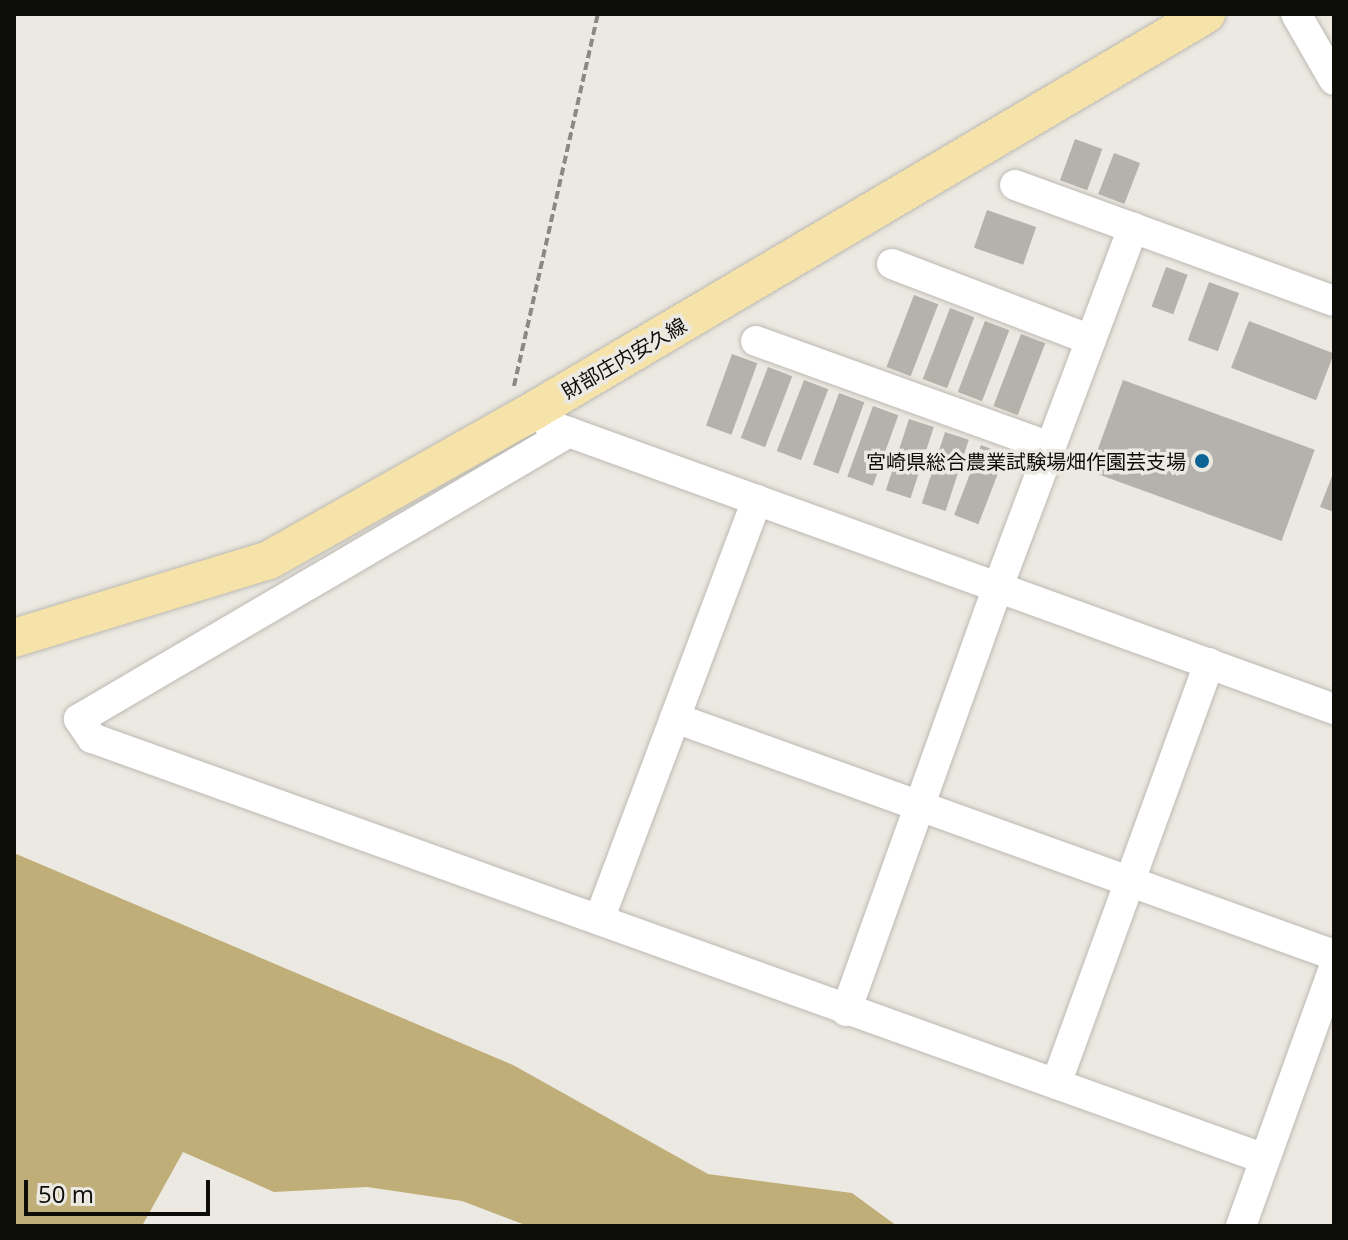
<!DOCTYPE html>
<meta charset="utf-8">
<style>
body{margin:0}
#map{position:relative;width:1348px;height:1240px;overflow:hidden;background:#ece9e2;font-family:"Open Sans","Noto Sans JP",sans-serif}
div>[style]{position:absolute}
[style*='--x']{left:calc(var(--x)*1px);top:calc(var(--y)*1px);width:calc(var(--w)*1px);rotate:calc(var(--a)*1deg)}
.forest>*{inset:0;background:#c0ae78}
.building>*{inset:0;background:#b4b2ab;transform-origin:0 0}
.path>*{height:4px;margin-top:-2px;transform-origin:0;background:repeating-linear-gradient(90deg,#8b8984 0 8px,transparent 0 12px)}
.roads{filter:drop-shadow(0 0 2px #bcb9b2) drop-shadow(0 0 2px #bcb9b2)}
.minor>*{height:30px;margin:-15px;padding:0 15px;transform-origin:15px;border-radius:15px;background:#fff}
.major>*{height:38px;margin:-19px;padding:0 19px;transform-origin:19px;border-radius:19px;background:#f5e3a9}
.dots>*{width:22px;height:22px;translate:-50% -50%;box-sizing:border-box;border:4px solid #ece9e2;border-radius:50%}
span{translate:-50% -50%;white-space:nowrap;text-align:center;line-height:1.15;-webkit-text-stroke:7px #ece9e2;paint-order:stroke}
.street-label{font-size:20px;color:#0c0c09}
.poi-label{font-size:20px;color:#0c0c09}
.right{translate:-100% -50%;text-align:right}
.frame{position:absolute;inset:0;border:16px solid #0c0c09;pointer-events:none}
.scale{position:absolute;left:24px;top:1180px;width:186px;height:36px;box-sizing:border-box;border:4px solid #0c0c09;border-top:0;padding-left:10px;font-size:24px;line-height:28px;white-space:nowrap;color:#0c0c09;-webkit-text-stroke:6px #ece9e2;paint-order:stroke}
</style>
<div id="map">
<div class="forest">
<div style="clip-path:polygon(14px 853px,513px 1065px,708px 1174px,852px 1193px,897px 1226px,528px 1226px,462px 1201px,367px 1187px,274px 1192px,183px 1152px,142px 1226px,14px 1226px)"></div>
</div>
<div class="building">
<div style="left:1075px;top:139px;width:29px;height:44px;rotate:20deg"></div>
<div style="left:1114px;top:153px;width:28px;height:44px;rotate:21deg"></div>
<div style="left:987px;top:210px;width:52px;height:40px;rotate:19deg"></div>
<div style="left:1166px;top:267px;width:23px;height:42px;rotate:20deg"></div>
<div style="left:1209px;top:282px;width:32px;height:62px;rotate:20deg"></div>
<div style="left:914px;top:295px;width:26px;height:77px;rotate:21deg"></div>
<div style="left:950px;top:308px;width:26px;height:76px;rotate:21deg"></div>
<div style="left:985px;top:321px;width:26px;height:76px;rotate:21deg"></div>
<div style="left:1249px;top:321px;width:91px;height:50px;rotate:21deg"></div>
<div style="left:1021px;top:334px;width:26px;height:77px;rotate:21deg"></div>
<div style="left:732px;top:354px;width:27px;height:76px;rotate:20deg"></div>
<div style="left:768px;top:367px;width:26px;height:76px;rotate:21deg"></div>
<div style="left:804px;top:380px;width:26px;height:76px;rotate:21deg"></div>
<div style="left:1123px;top:380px;width:204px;height:97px;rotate:20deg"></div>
<div style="left:839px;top:393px;width:27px;height:76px;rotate:20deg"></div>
<div style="left:873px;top:406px;width:27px;height:75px;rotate:20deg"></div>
<div style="left:909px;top:419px;width:26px;height:75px;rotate:18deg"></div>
<div style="left:945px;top:432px;width:25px;height:75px;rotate:18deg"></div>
<div style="left:981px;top:445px;width:26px;height:75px;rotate:21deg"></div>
<div style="clip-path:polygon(1334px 471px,1334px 512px,1320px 507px)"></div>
</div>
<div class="path">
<div style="--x:514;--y:386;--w:381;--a:-77.3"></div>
</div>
<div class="roads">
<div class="minor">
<div style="--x:1296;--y:14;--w:76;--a:60.1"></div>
<div style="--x:1015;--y:185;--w:339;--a:20"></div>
<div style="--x:892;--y:264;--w:213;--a:20.9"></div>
<div style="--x:756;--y:341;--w:313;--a:19.8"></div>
<div style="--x:549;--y:425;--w:835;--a:19.89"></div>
<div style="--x:569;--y:432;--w:568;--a:149.64"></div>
<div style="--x:79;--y:719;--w:23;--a:56"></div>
<div style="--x:92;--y:738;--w:1246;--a:19.74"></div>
<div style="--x:675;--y:718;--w:700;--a:19.78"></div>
<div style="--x:599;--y:920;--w:449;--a:-69.4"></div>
<div style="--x:846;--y:1011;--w:450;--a:-70.3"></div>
<div style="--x:998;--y:587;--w:384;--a:-69.4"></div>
<div style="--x:1056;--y:1084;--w:448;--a:-70"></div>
<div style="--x:1241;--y:1226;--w:274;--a:-70.2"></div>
</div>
<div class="major">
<div style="--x:14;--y:638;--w:267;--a:-17"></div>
<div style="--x:269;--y:560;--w:294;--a:-29.4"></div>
<div style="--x:525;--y:416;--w:791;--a:-30.55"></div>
</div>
</div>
<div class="dots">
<div style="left:1202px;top:461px;background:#0c6394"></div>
</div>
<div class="street-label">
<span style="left:624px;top:358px;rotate:-30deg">財部庄内安久線</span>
</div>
<div class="poi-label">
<span class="right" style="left:1186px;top:461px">宮崎県総合農業試験場畑作園芸支場</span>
</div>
<div class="frame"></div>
<div class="scale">50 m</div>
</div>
